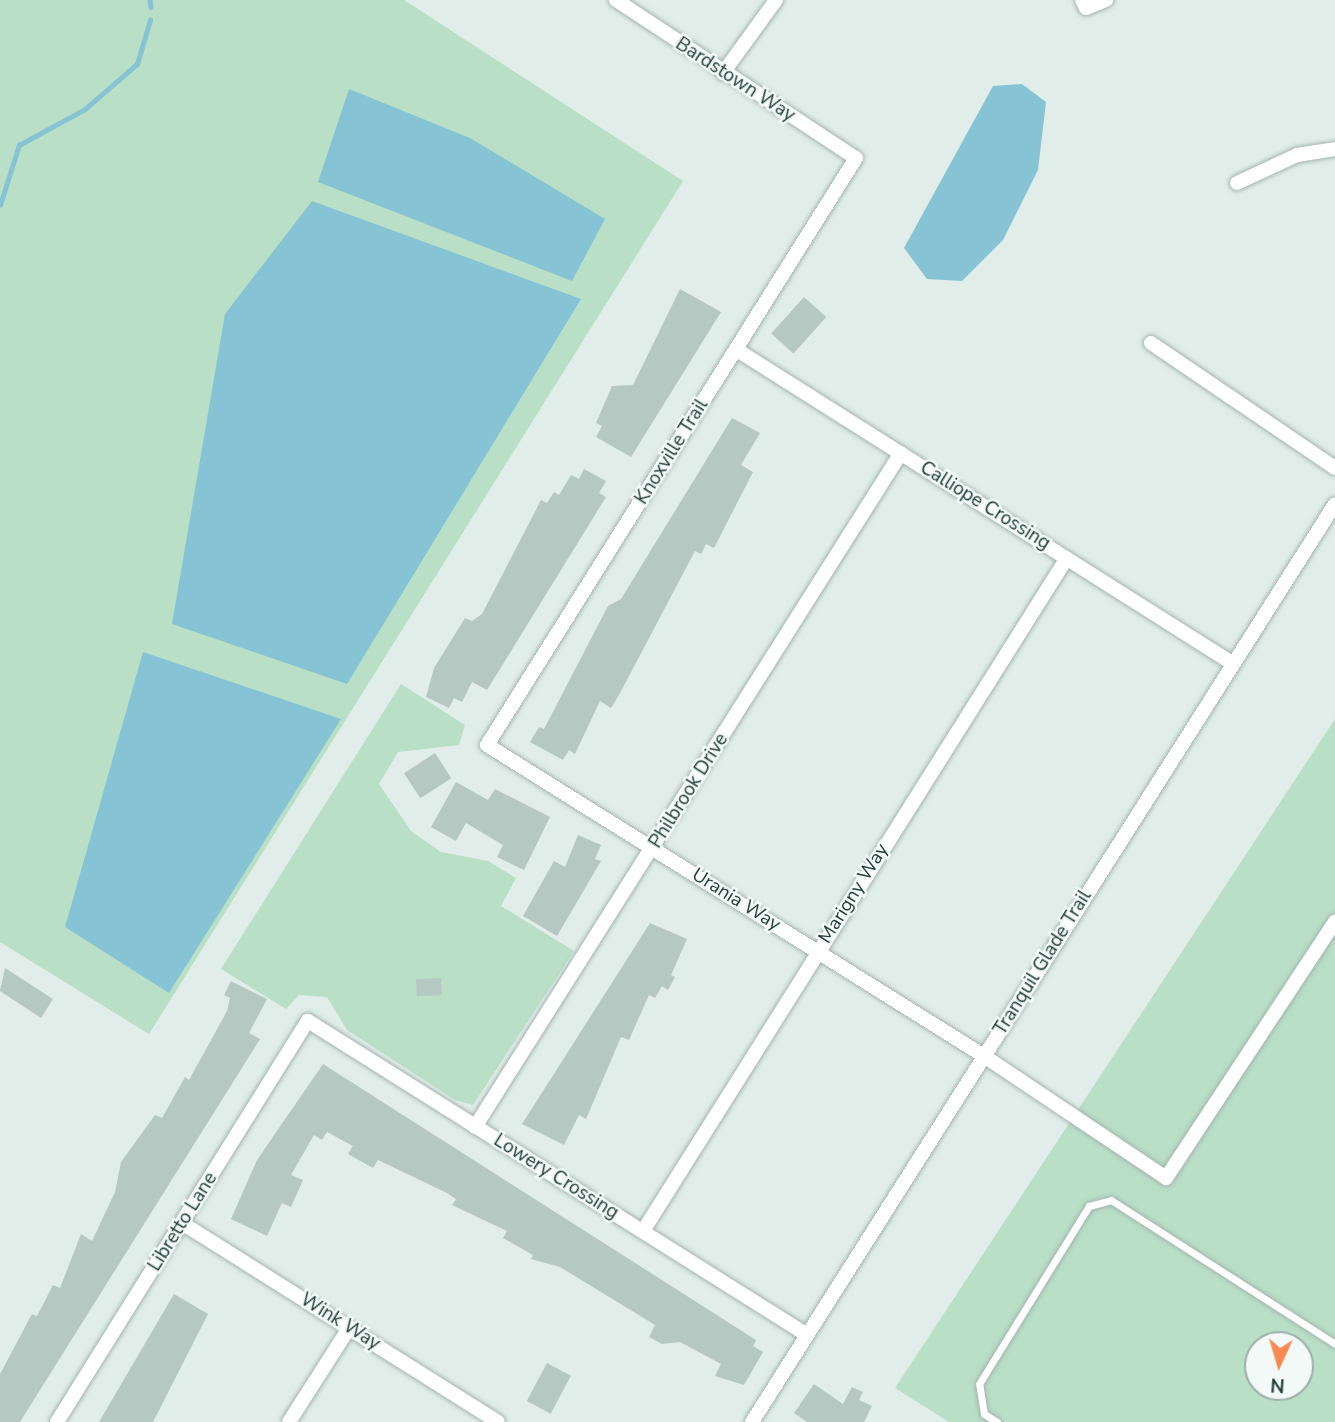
<!DOCTYPE html>
<style>
body{margin:0}
#map{position:relative;width:1335px;height:1422px;overflow:hidden;background:#e1ede8;font-family:"Nunito Sans",sans-serif}
div>[style]{position:absolute}
[style*='--x']{left:calc(var(--x)*1px);top:calc(var(--y)*1px);width:calc(var(--w)*1px);rotate:calc(var(--a)*1deg)}
.green>*{inset:0;background:#b9dfc6}
.water>*{inset:0;background:#86c3d5}
.stream>*{height:4.5px;margin:-2.25px;padding:0 2.25px;transform-origin:2.25px;border-radius:2.25px;background:#86c3d5}
.building>*{inset:0;background:#b6c8c2;transform-origin:0 0}
.roads{filter:drop-shadow(0 0 2px #a4b5b0) drop-shadow(0 0 2px #a4b5b0)}
.lane>*{height:7px;margin:-3.5px;padding:0 3.5px;transform-origin:3.5px;border-radius:3.5px;background:#fff}
.street>*{height:14px;margin:-7px;padding:0 7px;transform-origin:7px;border-radius:7px;background:#fff}
span{translate:-50% -50%;white-space:nowrap;text-align:center;line-height:1.15;-webkit-text-stroke:5px #f2f9f6;paint-order:stroke}
.street-label{font-size:19px;color:#213e39}
.north{position:absolute;left:1244px;top:1331px;width:70px;height:70px;box-sizing:border-box;background:#f2f9f6;border:2px solid #9eaeaa;border-radius:50%;rotate:184deg;font-size:19px;font-weight:700;line-height:28px;text-align:center;color:#213e39}
.north::after{content:'';display:block;margin:auto;width:24px;height:32px;background:#f98853;clip-path:polygon(50% 0,100% 100%,50% 72%,0 100%)}
</style>
<div id="map">
<div class="green">
<div style="clip-path:polygon(0 0,404px 0,683px 181px,149px 1034px,0 942px)"></div>
<div style="clip-path:polygon(401px 684px,465px 725px,459px 745px,398px 752px,379px 784px,411px 831px,441px 852px,488px 861px,516px 878px,501px 906px,574px 951px,473px 1105px,455px 1100px,347px 1030px,327px 997px,299px 995px,286px 1009px,221px 969px)"></div>
<div style="clip-path:polygon(evenodd,1335px 719px,1335px 1422px,949px 1422px,895px 1388px,1335px 719px,1258px 1345px,1300px 1345px,1300px 1387px,1258px 1387px,1258px 1345px)"></div>
</div>
<div class="water">
<div style="clip-path:polygon(1022px 84px,1046px 102px,1038px 170px,1003px 240px,962px 281px,927px 279px,904px 248px,993px 86px)"></div>
<div style="clip-path:polygon(349px 89px,470px 138px,605px 219px,572px 281px,318px 182px)"></div>
<div style="clip-path:polygon(312px 201px,581px 299px,347px 684px,172px 624px,225px 314px)"></div>
<div style="clip-path:polygon(143px 652px,341px 719px,169px 993px,65px 927px)"></div>
</div>
<div class="stream">
<div style="--x:150;--y:0;--w:7;--a:82"></div>
<div style="--x:0;--y:205;--w:63;--a:-72.4"></div>
<div style="--x:19;--y:145;--w:75;--a:-28.6"></div>
<div style="--x:85;--y:109;--w:69;--a:-40.9"></div>
<div style="--x:137;--y:64;--w:46;--a:-73.5"></div>
</div>
<div class="building">
<div style="clip-path:polygon(680px 289px,721px 312px,631px 457px,596px 437px,602px 426px,596px 423px,612px 386px,633px 385px)"></div>
<div style="left:804px;top:297px;width:30px;height:49px;rotate:42deg"></div>
<div style="clip-path:polygon(732px 418px,760px 433px,741px 465px,753px 472px,714px 548px,706px 544px,701px 554px,695px 551px,619px 695px,611px 708px,600px 701px,575px 754px,569px 750px,563px 760px,530px 742px,539px 727px,544px 729px,608px 606px,621px 599px)"></div>
<div style="clip-path:polygon(584px 469px,606px 481px,599px 493px,606px 497px,487px 690px,472px 682px,462px 702px,454px 698px,449px 708px,426px 697px,434px 668px,465px 618px,472px 621px,482px 614px,541px 500px,547px 503px,554px 492px,559px 495px,571px 475px,579px 479px)"></div>
<div style="left:435px;top:753px;width:30px;height:37px;rotate:57deg"></div>
<div style="clip-path:polygon(456px 782px,488px 800px,495px 789px,550px 817px,524px 870px,497px 857px,503px 845px,466px 823px,456px 841px,431px 827px)"></div>
<div style="clip-path:polygon(578px 835px,601px 845px,595px 859px,601px 861px,557px 936px,523px 916px,554px 861px,565px 867px)"></div>
<div style="clip-path:polygon(650px 923px,687px 939px,671px 975px,675px 977px,668px 990px,662px 986px,655px 998px,649px 995px,629px 1040px,621px 1037px,586px 1119px,579px 1115px,564px 1145px,522px 1124px)"></div>
<div style="clip-path:polygon(5px 968px,53px 999px,41px 1018px,0 991px)"></div>
<div style="left:441px;top:978px;width:17px;height:25px;rotate:87deg"></div>
<div style="clip-path:polygon(231px 981px,267px 999px,249px 1033px,260px 1039px,20px 1422px,0 1422px,0 1374px,32px 1314px,37px 1316px,53px 1285px,60px 1288px,81px 1234px,92px 1241px,115px 1192px,121px 1162px,155px 1115px,162px 1118px,185px 1077px,189px 1080px,227px 1011px,230px 998px,224px 995px)"></div>
<div style="clip-path:polygon(323px 1064px,756px 1340px,753px 1346px,763px 1352px,744px 1385px,715px 1376px,721px 1364px,680px 1342px,662px 1344px,649px 1337px,655px 1325px,560px 1267px,531px 1259px,533px 1255px,503px 1238px,507px 1231px,452px 1205px,456px 1199px,447px 1193px,378px 1160px,373px 1168px,348px 1154px,353px 1146px,327px 1132px,322px 1140px,314px 1135px,291px 1175px,303px 1180px,291px 1207px,282px 1203px,267px 1236px,231px 1219px,257px 1160px)"></div>
<div style="clip-path:polygon(174px 1294px,208px 1314px,153px 1422px,99px 1422px)"></div>
<div style="left:547px;top:1363px;width:27px;height:43px;rotate:28deg"></div>
<div style="clip-path:polygon(814px 1384px,843px 1404px,852px 1387px,863px 1392px,859px 1400px,872px 1406px,864px 1422px,807px 1422px,794px 1413px)"></div>
</div>
<div class="roads">
<div class="lane">
<div style="--x:997;--y:1422;--w:15;--a:-148"></div>
<div style="--x:984;--y:1414;--w:30;--a:-99"></div>
<div style="--x:979;--y:1384;--w:209;--a:-58.3"></div>
<div style="--x:1089;--y:1206;--w:23;--a:-15"></div>
<div style="--x:1111;--y:1200;--w:266;--a:32.7"></div>
</div>
<div class="street">
<div style="--x:616;--y:0;--w:287;--a:33.4"></div>
<div style="--x:856;--y:158;--w:693;--a:122.15"></div>
<div style="--x:487;--y:745;--w:586;--a:32.04"></div>
<div style="--x:984;--y:1056;--w:219;--a:33.8"></div>
<div style="--x:1166;--y:1178;--w:307;--a:-56.6"></div>
<div style="--x:1082;--y:0;--w:9;--a:63"></div>
<div style="--x:1086;--y:8;--w:22;--a:-22"></div>
<div style="--x:723;--y:73;--w:90;--a:-54"></div>
<div style="--x:1237;--y:183;--w:66;--a:-25"></div>
<div style="--x:1297;--y:155;--w:38;--a:-9"></div>
<div style="--x:1151;--y:343;--w:222;--a:34.2"></div>
<div style="--x:737;--y:350;--w:586;--a:32.31"></div>
<div style="--x:475;--y:1127;--w:797;--a:-57.71"></div>
<div style="--x:182;--y:1223;--w:373;--a:32.2"></div>
<div style="--x:643;--y:1231;--w:795;--a:-57.79"></div>
<div style="--x:57;--y:1422;--w:473;--a:-58"></div>
<div style="--x:308;--y:1021;--w:586;--a:32.17"></div>
<div style="--x:289;--y:1422;--w:112;--a:-57.4"></div>
<div style="--x:752;--y:1422;--w:1087;--a:-57.58"></div>
</div>
</div>
<div class="street-label">
<span style="left:735px;top:80px;rotate:33deg">Bardstown Way</span>
<span style="left:672px;top:452px;rotate:-58deg">Knoxville Trail</span>
<span style="left:985px;top:506px;rotate:32deg">Calliope Crossing</span>
<span style="left:689px;top:791px;rotate:-58deg">Philbrook Drive</span>
<span style="left:854px;top:894px;rotate:-58deg">Marigny Way</span>
<span style="left:736px;top:900px;rotate:32deg">Urania Way</span>
<span style="left:1043px;top:963px;rotate:-58deg">Tranquil Glade Trail</span>
<span style="left:556px;top:1177px;rotate:32deg">Lowery Crossing</span>
<span style="left:183px;top:1222px;rotate:-58deg">Libretto Lane</span>
<span style="left:340px;top:1322px;rotate:32deg">Wink Way</span>
</div>
<div class="north">N</div>
</div>
